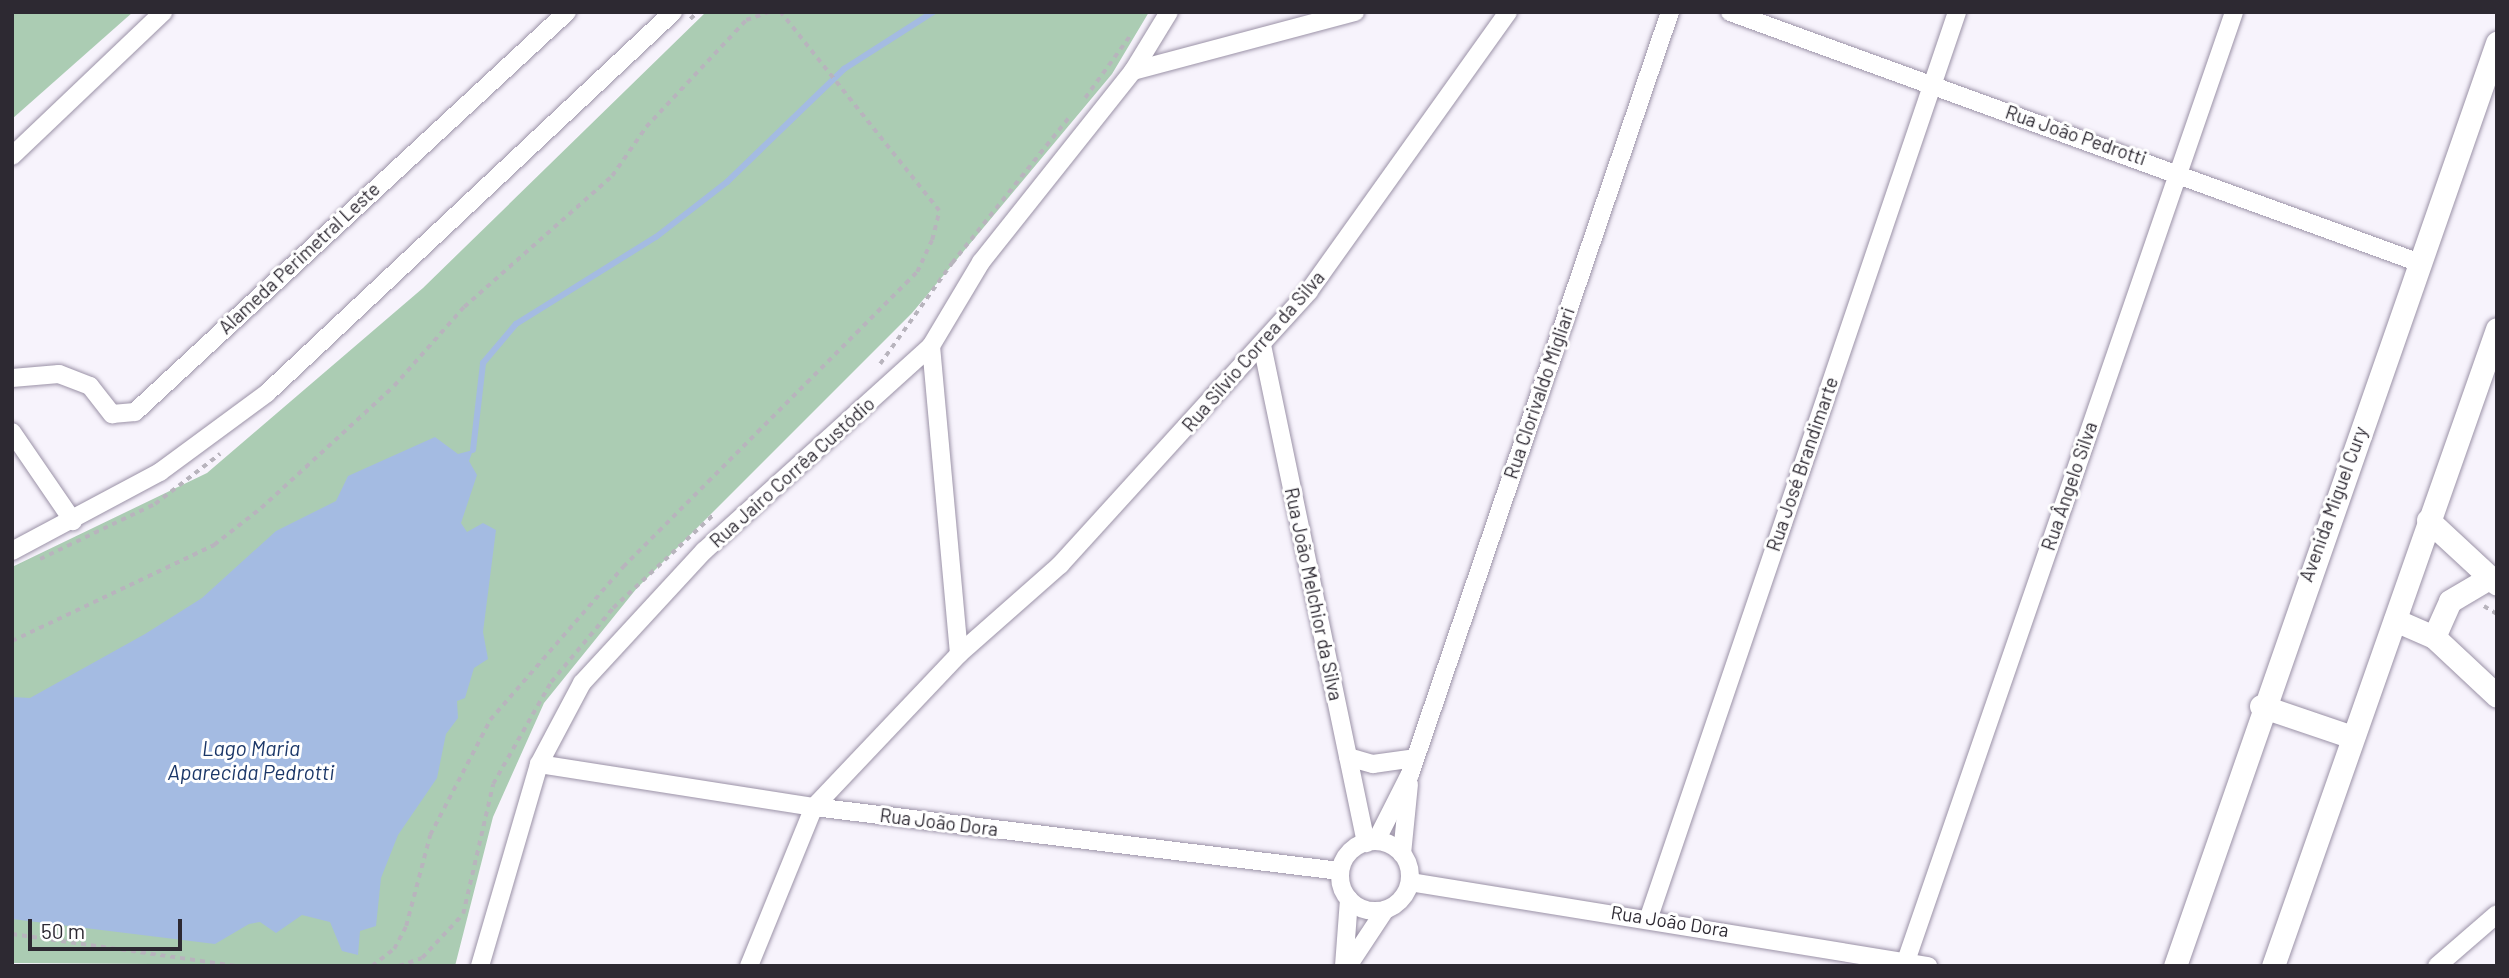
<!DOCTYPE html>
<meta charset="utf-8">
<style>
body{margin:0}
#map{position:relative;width:2509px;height:978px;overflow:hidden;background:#f7f3fc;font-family:Barlow,sans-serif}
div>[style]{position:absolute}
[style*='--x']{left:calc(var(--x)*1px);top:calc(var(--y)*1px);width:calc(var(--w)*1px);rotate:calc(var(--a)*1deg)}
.green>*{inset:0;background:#abccb3}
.water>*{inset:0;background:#a4bbe2}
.stream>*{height:6px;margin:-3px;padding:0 3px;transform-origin:3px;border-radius:3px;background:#a4bbe2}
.path>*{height:3.5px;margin-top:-1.75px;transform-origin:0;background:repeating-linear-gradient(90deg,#b8b4bd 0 5px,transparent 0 10px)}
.roads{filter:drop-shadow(0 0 2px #9b92a7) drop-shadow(0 0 2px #9b92a7)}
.minor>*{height:18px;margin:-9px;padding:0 9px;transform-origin:9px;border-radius:9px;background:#fff}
.minor>.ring{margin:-9px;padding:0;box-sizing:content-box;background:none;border:18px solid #fff;border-radius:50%}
.tertiary>*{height:23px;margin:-11.5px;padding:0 11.5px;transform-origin:11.5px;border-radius:11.5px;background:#fff}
span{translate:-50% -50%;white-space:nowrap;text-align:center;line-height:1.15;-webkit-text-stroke:6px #fff;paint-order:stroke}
.street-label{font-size:19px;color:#2d2932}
.water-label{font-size:21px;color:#1b3768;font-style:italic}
.frame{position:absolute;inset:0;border:14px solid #2d2932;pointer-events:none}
.scale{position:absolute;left:28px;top:919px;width:154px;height:32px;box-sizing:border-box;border:4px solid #2d2932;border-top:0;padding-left:9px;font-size:21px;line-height:24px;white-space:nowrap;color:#2d2932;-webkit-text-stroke:5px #fff;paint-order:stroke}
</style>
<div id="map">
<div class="green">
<div style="clip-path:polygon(12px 12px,133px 12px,12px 119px)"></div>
<div style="clip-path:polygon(706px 12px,1149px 12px,1112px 74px,912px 313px,637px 588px,544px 703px,493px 817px,455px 966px,12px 963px,12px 567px,207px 473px,423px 288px)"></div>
</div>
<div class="water">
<div style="clip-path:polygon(435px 437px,458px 454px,473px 450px,469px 461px,477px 475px,461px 523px,467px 532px,483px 523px,496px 530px,483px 632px,488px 659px,474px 668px,465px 698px,457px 701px,458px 718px,446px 734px,437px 778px,398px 835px,381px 878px,376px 926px,360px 931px,358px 955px,342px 951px,330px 922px,302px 915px,276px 933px,260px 922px,249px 924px,215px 944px,12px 919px,12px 697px,30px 698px,145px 634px,202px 598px,276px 531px,336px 501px,348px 476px)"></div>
</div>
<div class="stream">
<div style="--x:473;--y:450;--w:88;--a:-83.4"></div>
<div style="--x:483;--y:363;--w:51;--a:-49.8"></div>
<div style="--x:516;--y:324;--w:165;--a:-31.9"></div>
<div style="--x:656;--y:237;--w:90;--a:-37.8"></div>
<div style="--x:727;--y:182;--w:163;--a:-44"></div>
<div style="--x:844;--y:69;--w:106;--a:-32.6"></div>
</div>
<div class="path">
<div style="--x:690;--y:19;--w:11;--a:-41"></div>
<div style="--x:1085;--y:98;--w:80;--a:-54.1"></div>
<div style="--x:880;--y:364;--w:124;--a:-54.5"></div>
<div style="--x:952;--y:263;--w:190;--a:-51.2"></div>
<div style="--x:40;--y:559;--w:127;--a:-25.6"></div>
<div style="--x:155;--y:504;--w:82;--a:-37.6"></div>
<div style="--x:2484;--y:606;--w:15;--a:32"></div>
<div style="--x:12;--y:641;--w:224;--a:-25.4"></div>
<div style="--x:214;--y:545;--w:60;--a:-38.2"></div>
<div style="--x:261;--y:508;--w:180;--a:-42.5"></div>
<div style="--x:394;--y:386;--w:106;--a:-48.5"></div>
<div style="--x:464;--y:307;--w:198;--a:-41.5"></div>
<div style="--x:612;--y:176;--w:60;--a:-55.2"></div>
<div style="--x:646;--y:127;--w:146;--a:-46.9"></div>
<div style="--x:746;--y:20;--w:24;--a:-19"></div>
<div style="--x:12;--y:934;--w:228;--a:8.1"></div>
<div style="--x:372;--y:966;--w:28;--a:-38"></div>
<div style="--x:394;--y:949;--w:26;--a:-62"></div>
<div style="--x:406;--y:926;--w:94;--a:-75.2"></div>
<div style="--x:430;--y:835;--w:130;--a:-62.4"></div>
<div style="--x:490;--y:720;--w:203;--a:-49"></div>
<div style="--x:623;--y:567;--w:416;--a:-45.1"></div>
<div style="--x:917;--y:272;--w:35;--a:-65"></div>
<div style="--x:932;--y:240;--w:30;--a:-76"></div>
<div style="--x:939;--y:211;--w:255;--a:-128.6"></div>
<div style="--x:399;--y:966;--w:24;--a:-19"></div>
<div style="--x:422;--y:958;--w:60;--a:-47"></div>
<div style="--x:463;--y:914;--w:133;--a:-77"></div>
<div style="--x:493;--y:784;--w:117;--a:-60.4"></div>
<div style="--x:551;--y:682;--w:97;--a:-50"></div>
<div style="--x:613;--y:608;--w:138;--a:-42.9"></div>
</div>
<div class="roads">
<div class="minor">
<div style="--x:1730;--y:12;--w:734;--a:19.99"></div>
<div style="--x:1133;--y:71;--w:230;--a:-14.9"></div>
<div style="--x:12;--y:156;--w:209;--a:-43.6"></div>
<div style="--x:1262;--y:345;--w:509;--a:78.2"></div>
<div style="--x:931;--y:346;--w:309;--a:84.8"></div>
<div style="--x:12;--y:378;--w:47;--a:-4.9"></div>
<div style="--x:59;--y:374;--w:33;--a:21"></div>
<div style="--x:90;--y:386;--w:36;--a:52"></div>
<div style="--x:112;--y:414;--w:23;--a:-5"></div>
<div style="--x:135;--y:412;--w:589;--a:-42.8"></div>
<div style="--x:12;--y:432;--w:108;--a:55.6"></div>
<div style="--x:12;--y:551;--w:168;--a:-28.1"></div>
<div style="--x:160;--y:472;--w:133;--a:-36.4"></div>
<div style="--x:267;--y:393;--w:557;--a:-43.18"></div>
<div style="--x:1348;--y:757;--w:26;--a:16"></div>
<div style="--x:1373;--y:764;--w:42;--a:-8.1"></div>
<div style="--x:539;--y:764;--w:278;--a:8.9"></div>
<div style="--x:814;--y:807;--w:530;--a:6.94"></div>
<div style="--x:1376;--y:841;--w:75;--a:-63.1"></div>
<div style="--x:1410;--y:774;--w:805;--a:-71.16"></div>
<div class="ring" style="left:1340px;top:841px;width:52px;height:52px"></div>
<div style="--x:1402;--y:854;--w:70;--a:-84.3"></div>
<div style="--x:1410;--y:882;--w:525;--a:9.21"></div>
<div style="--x:1649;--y:917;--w:956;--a:-71.2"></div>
<div style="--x:1906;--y:961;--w:1004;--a:-70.93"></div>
<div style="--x:480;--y:966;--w:210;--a:-73.7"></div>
<div style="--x:539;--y:764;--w:92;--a:-62"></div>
<div style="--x:582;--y:683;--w:180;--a:-47.3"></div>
<div style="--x:704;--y:551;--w:306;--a:-42.1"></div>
<div style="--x:931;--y:346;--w:98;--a:-59.2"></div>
<div style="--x:981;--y:262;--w:244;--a:-51.5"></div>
<div style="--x:1133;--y:71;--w:69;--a:-58.6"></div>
<div style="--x:749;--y:966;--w:172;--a:-67.8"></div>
<div style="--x:814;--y:807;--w:211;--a:-46.5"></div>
<div style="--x:959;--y:654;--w:135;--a:-41.4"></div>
<div style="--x:1060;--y:565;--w:370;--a:-47.7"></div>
<div style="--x:1309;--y:291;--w:343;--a:-54.5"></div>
<div style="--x:1344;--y:966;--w:67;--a:-85.7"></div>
<div style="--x:1348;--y:966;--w:67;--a:-56.5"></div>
<div style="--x:2437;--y:966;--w:79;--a:-40.9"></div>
</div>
<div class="tertiary">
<div style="--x:2428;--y:520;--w:94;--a:42.8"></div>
<div style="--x:2395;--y:620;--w:43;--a:23.6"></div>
<div style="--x:2434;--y:637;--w:86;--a:43.1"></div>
<div style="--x:2434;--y:637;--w:39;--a:-66"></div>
<div style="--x:2450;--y:601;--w:45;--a:-30.5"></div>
<div style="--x:2261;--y:706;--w:96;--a:18.8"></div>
<div style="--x:2175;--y:966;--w:978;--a:-70.77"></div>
<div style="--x:2273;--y:966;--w:675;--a:-70.63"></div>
</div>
</div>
<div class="street-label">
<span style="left:2076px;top:135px;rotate:19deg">Rua João Pedrotti</span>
<span style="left:299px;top:258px;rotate:-43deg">Alameda Perimetral Leste</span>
<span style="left:1253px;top:351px;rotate:-49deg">Rua Silvio Correa da Silva</span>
<span style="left:1539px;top:393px;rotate:-71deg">Rua Clorivaldo Migliari</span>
<span style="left:1802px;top:464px;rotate:-71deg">Rua José Brandimarte</span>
<span style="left:792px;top:472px;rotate:-42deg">Rua Jairo Corrêa Custódio</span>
<span style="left:2069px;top:486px;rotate:-71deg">Rua Ângelo Silva</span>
<span style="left:2333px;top:504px;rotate:-70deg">Avenida Miguel Cury</span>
<span style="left:1314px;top:594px;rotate:78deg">Rua João Melchior da Silva</span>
<span style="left:939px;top:822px;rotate:7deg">Rua João Dora</span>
<span style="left:1670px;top:921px;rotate:9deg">Rua João Dora</span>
</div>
<div class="water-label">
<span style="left:251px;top:760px">Lago Maria<br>Aparecida Pedrotti</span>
</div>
<div class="frame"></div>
<div class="scale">50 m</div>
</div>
